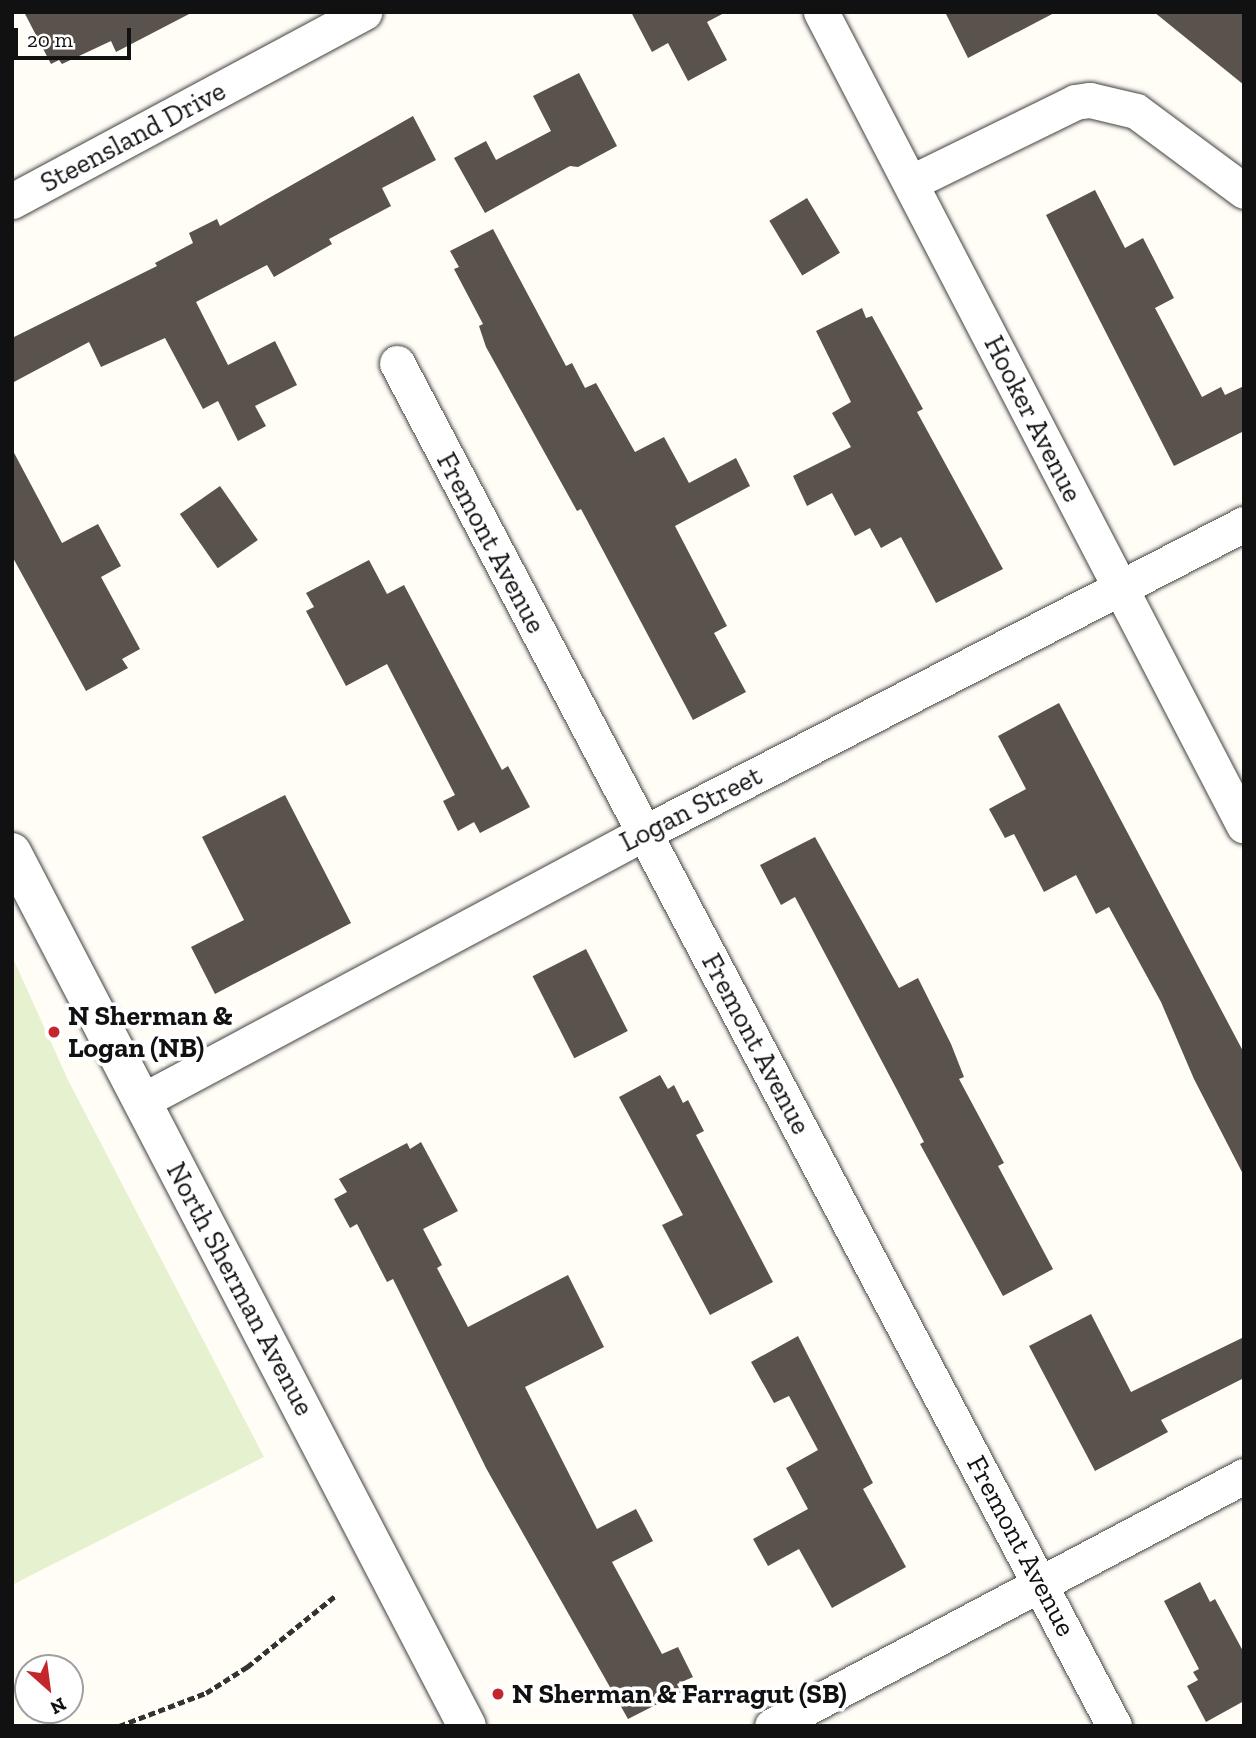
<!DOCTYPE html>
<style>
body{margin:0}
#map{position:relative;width:1256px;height:1738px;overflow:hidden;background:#fffdf5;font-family:"Zilla Slab",serif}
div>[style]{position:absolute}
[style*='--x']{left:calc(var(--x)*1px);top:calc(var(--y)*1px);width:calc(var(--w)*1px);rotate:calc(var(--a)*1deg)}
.pitch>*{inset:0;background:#e6f2cf}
.building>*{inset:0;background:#5a524d;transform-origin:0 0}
.path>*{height:4.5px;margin-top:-2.25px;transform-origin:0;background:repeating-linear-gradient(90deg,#333 0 7px,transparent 0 10.5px)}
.roads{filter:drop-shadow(0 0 2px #444) drop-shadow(0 0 2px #444)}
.minor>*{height:35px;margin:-17.5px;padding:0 17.5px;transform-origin:17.5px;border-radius:17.5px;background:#fff}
.tertiary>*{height:38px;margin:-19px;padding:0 19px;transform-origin:19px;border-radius:19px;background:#fff}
.dots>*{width:19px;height:19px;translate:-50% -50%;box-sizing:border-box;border:4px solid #fff;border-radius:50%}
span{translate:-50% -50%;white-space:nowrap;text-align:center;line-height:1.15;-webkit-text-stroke:7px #fff;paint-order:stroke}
.street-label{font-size:28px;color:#111}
.poi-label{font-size:28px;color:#111;font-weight:700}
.left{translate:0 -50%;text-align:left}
.frame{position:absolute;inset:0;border:14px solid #111;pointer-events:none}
.north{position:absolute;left:14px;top:1654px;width:70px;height:70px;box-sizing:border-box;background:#fff;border:2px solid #a0a0a0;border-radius:50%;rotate:152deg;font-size:19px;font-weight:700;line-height:28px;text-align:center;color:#111}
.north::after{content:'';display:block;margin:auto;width:24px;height:32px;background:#c4262e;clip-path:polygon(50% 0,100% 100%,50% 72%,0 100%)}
.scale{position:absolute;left:14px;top:28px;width:117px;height:32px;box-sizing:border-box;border:4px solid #111;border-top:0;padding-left:9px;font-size:21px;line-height:24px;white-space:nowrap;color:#111;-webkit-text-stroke:5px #fff;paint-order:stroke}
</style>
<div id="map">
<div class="pitch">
<div style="clip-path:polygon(12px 956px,68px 1080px,264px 1457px,12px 1585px)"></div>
</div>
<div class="building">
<div style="clip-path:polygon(24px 12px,193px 12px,116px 52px,111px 41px,62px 64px,59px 60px,51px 64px)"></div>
<div style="clip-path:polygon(631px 12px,726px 12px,707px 22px,727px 60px,688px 81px,668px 43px,652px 52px)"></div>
<div style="clip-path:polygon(945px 12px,1056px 12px,968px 58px)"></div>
<div style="clip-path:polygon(1154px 12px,1244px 12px,1244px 85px)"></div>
<div style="clip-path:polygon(579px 73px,617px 146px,578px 167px,570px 166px,485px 213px,454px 158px,486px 141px,496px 160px,551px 131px,533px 96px)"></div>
<div style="clip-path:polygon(413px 116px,436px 160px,382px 188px,391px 206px,329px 239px,332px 244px,274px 277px,267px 265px,196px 302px,228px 365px,275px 341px,297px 385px,255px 406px,266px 426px,238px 441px,218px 401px,203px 409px,165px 338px,101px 367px,89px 342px,12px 383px,12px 338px,157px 266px,155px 263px,193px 243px,189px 233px,217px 219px,220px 226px)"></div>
<div style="clip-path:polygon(1095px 190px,1125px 248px,1143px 238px,1174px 298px,1155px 308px,1202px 397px,1221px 387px,1225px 395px,1244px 386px,1244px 431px,1174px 466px,1046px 215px)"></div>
<div style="left:807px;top:198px;width:64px;height:44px;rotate:59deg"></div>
<div style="clip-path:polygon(493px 229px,566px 366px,572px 363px,585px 388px,596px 383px,635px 452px,664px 437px,689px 483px,736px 458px,750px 486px,675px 526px,727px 626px,714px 633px,746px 692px,693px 720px,581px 509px,577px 511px,486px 347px,479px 326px,483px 324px,454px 269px,459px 267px,450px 251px)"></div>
<div style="clip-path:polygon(862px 308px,866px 318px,872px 316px,923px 409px,917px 412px,1003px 569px,936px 603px,901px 537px,881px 548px,870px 528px,855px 536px,832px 493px,807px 506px,793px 476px,851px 447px,832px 413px,851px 402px,816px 331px)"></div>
<div style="clip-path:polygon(12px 449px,62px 543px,98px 524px,121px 566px,101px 577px,140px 649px,122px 659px,128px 668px,86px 691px,12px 556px)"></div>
<div style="left:220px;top:486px;width:66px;height:49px;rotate:55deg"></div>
<div style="clip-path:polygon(369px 560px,387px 594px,404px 585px,502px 770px,508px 766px,530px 807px,480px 833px,474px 822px,458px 831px,443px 801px,455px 795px,387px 664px,346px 686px,306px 611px,314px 607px,306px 593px)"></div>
<div style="clip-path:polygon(1059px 703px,1244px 1053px,1244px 1176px,1194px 1079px,1161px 1002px,1109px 907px,1096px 914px,1076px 875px,1044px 892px,1014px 834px,1005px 838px,989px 809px,1026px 789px,998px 736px)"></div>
<div style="clip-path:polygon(285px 795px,351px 923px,215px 994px,191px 947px,244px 920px,202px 837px)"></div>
<div style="clip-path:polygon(815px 837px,899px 988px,918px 978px,951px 1044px,964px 1077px,959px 1079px,1004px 1163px,998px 1166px,1053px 1269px,1003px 1296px,920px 1144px,924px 1142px,896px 1088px,795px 897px,781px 905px,760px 865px)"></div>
<div style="left:586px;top:949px;width:92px;height:60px;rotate:63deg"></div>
<div style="clip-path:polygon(660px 1075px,668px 1089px,674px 1085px,683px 1103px,688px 1100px,704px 1131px,696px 1135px,773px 1282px,710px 1315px,662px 1225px,683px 1215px,619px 1097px)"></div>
<div style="clip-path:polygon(421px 1142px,458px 1211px,423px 1229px,442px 1265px,437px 1268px,468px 1327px,568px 1275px,604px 1347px,525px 1387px,597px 1529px,636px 1509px,653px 1541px,612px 1562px,662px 1654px,678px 1647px,693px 1677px,677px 1684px,681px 1692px,628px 1719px,486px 1468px,398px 1289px,393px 1279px,387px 1282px,357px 1224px,350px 1228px,334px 1199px,347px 1192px,339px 1179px,407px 1143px,410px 1149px)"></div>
<div style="clip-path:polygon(1091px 1314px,1131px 1392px,1244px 1337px,1244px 1378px,1161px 1420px,1168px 1432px,1095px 1471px,1029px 1346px)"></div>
<div style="clip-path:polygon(798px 1336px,873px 1483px,863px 1489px,906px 1567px,832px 1608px,799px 1549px,768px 1566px,753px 1539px,808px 1509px,786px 1468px,818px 1450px,789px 1396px,774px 1403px,751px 1362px)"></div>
<div style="clip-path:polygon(1200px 1582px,1210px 1602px,1215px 1599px,1244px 1653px,1244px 1701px,1206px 1722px,1187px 1686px,1198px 1680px,1193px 1672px,1199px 1669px,1164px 1601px)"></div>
</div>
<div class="path">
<div style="--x:119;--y:1726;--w:93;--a:-20.8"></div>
<div style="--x:206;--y:1693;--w:49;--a:-32.4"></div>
<div style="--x:247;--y:1667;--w:113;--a:-38.9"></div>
</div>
<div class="roads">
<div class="minor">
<div style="--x:821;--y:12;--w:917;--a:62.54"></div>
<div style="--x:912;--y:182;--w:182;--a:-26.1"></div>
<div style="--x:1075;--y:102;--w:15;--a:-8"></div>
<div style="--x:1090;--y:100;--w:47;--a:13.4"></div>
<div style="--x:1136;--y:111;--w:134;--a:36.5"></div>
<div style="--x:12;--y:201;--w:400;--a:-28.2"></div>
<div style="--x:397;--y:363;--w:1540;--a:62.25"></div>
<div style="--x:142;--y:1101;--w:569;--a:-28.1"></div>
<div style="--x:644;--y:833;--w:675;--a:-27.25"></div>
<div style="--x:772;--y:1726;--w:534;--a:-27.91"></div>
</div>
<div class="tertiary">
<div style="--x:12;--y:852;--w:985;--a:62.5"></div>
</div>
</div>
<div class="dots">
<div style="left:54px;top:1032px;background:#c4262e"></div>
<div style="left:498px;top:1694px;background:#c4262e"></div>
</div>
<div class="street-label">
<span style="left:133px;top:137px;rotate:-28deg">Steensland Drive</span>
<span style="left:1033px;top:419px;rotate:63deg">Hooker Avenue</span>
<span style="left:491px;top:543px;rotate:62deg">Fremont Avenue</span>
<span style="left:691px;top:809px;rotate:-27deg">Logan Street</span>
<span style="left:756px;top:1044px;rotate:62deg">Fremont Avenue</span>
<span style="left:240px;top:1289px;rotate:62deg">North Sherman Avenue</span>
<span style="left:1021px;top:1546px;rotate:62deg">Fremont Avenue</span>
</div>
<div class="poi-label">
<span class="left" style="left:68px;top:1032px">N Sherman &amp;<br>Logan (NB)</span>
<span class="left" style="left:512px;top:1694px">N Sherman &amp; Farragut (SB)</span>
</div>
<div class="frame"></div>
<div class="north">N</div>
<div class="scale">20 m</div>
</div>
